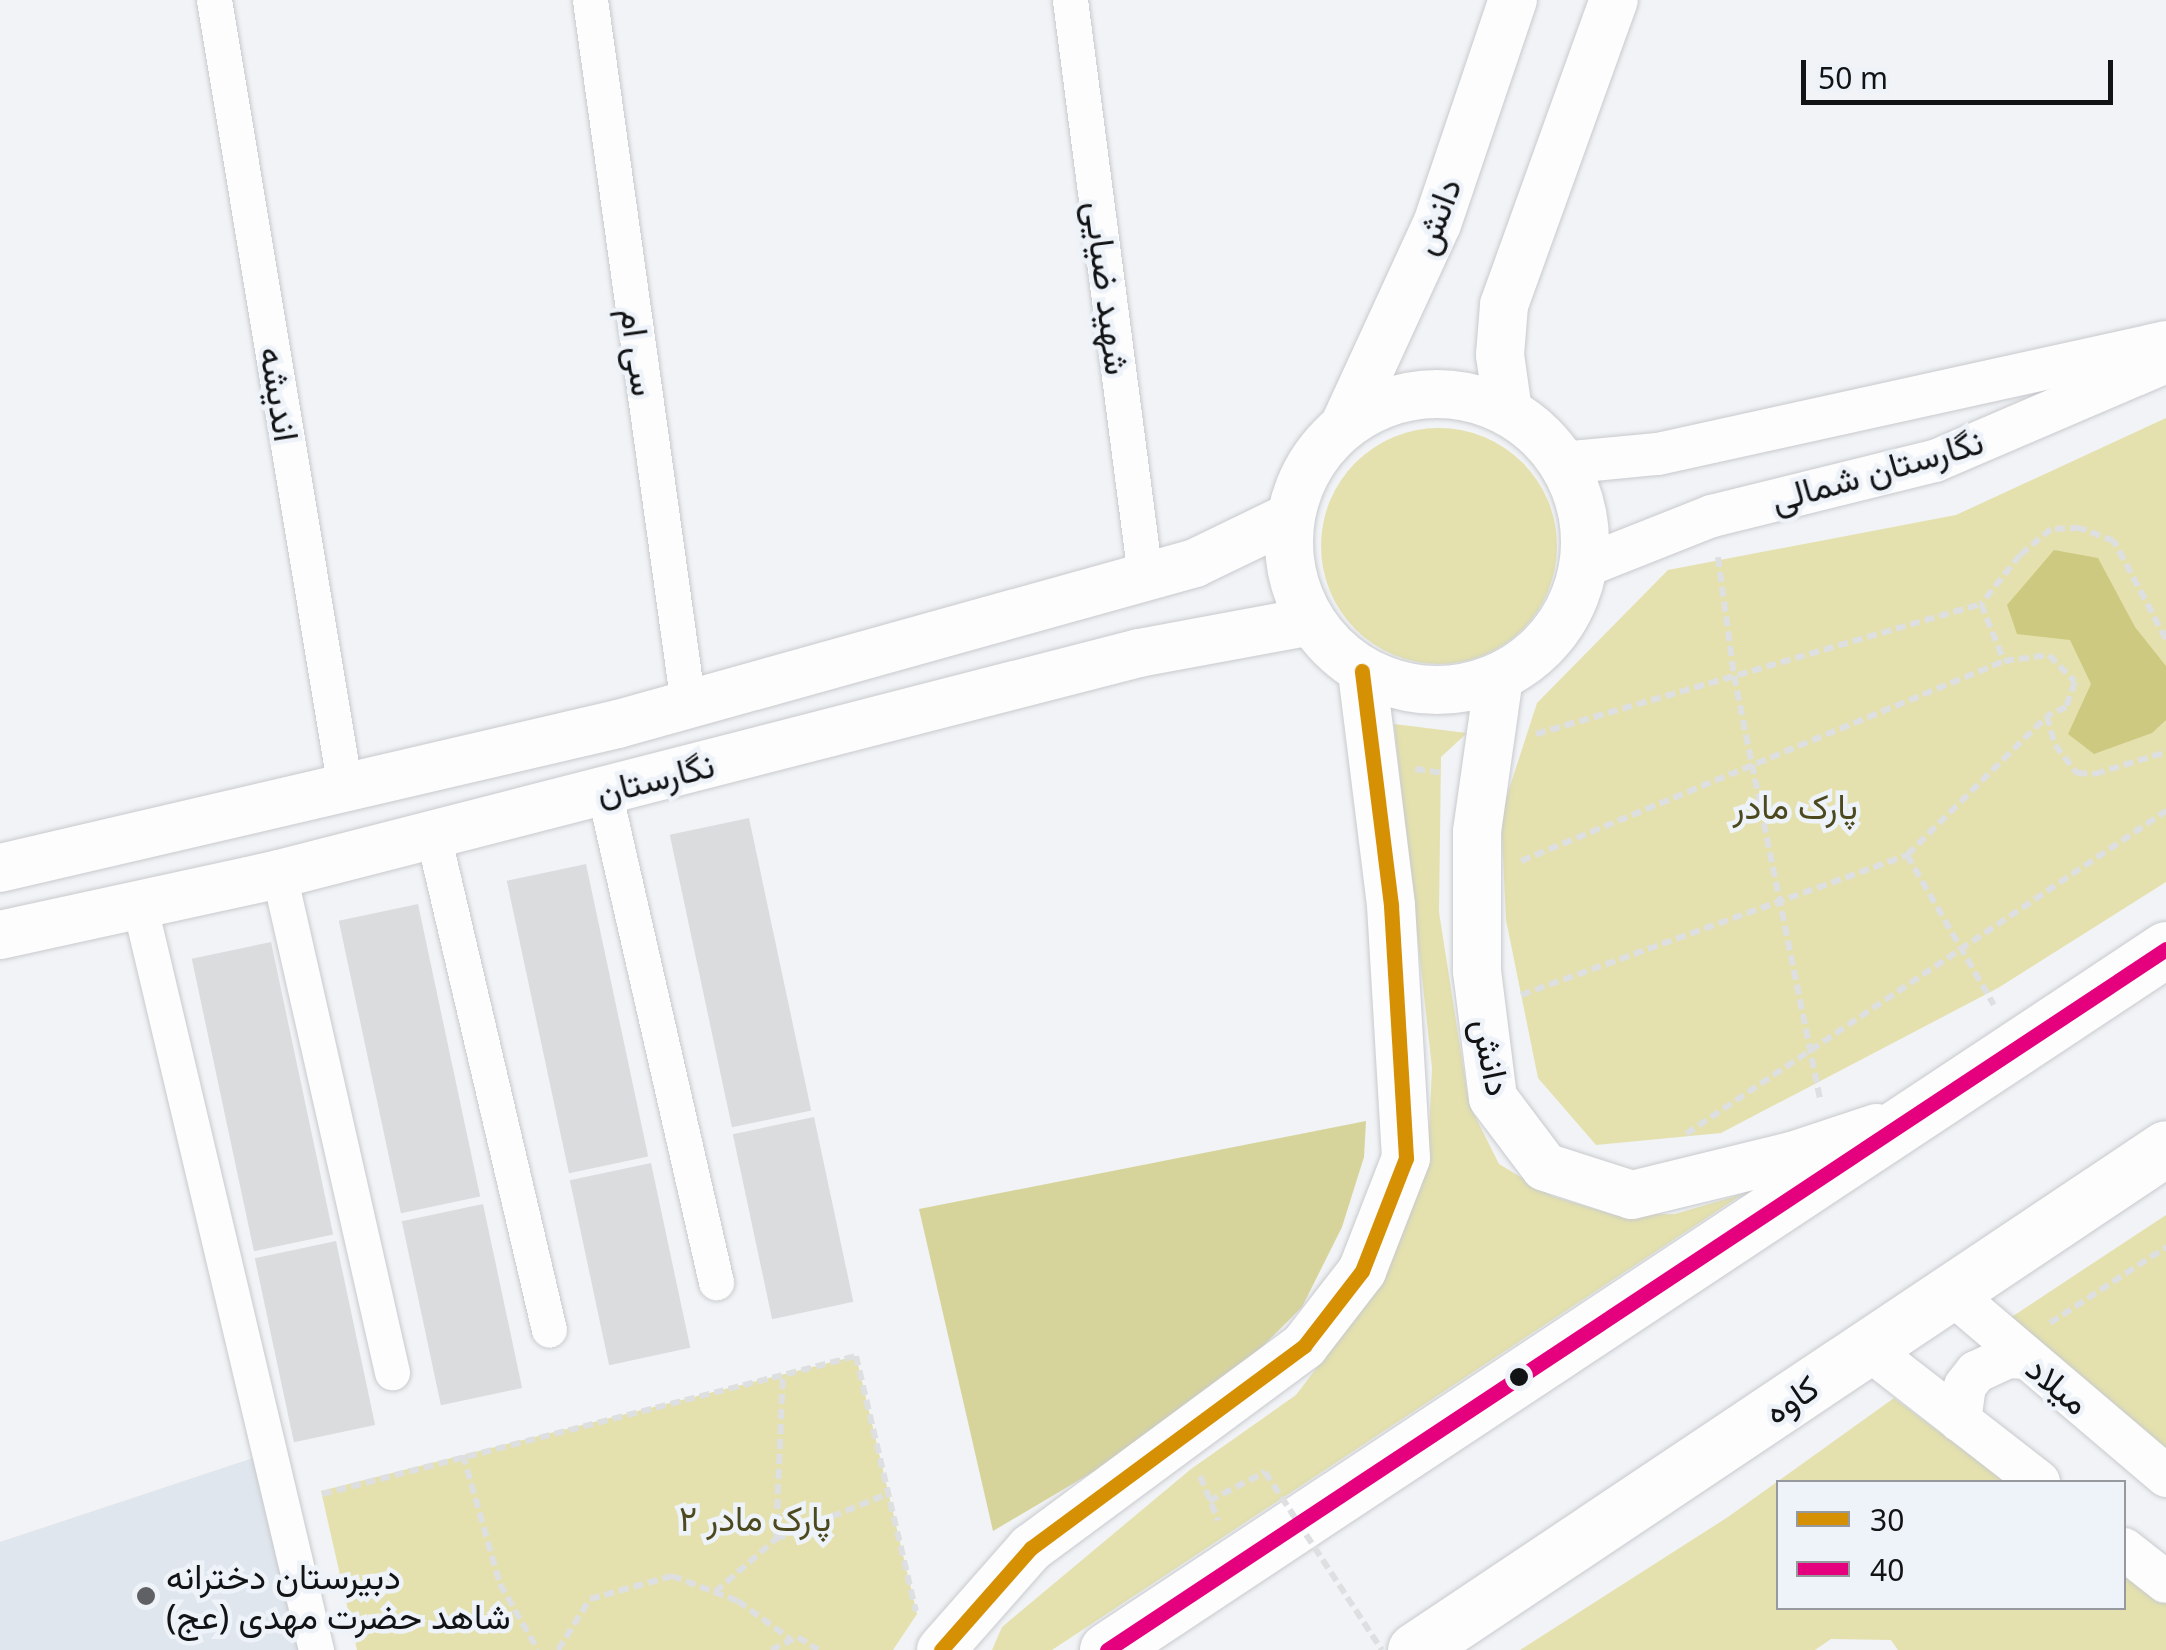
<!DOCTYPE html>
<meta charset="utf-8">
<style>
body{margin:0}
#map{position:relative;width:2166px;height:1650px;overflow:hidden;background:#f1f3f6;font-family:"Noto Sans",Vazirmatn,sans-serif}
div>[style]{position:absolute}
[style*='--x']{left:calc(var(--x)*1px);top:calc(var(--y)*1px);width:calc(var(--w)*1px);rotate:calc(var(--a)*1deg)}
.built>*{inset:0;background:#e0e6ee}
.green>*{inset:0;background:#e4e1ae}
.round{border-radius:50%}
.forest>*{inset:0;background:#d7d49b}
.water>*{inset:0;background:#cec980}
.building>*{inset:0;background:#dadcde;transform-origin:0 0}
.path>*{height:6px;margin-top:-3px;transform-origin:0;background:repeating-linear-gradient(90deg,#dddfe0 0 10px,transparent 0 15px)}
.roads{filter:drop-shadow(0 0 2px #c8cacd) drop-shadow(0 0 2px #c8cacd)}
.minor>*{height:35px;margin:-17.5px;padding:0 17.5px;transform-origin:17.5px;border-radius:17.5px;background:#fdfdfe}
.tertiary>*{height:42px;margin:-21px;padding:0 21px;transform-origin:21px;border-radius:21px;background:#fdfdfe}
.secondary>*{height:48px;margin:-24px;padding:0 24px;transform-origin:24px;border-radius:24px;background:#fdfdfe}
.secondary>.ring{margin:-24px;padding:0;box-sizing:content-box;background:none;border:48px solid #fdfdfe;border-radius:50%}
.primary>*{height:55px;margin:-27.5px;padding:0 27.5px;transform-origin:27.5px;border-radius:27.5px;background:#fdfdfe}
.path-bridge>*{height:6px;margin-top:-3px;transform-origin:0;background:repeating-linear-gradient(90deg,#dddfe0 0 10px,transparent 0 15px)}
.bus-1>*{height:15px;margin:-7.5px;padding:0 7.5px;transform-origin:7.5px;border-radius:7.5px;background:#d59003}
.bus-2>*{height:15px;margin:-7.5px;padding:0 7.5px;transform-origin:7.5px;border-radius:7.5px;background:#e5007d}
.dots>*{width:28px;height:28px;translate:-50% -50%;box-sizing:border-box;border:5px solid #eef2f9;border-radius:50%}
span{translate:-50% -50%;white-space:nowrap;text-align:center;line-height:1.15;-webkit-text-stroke:9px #eef2f9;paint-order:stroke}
.street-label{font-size:35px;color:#121315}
.park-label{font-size:35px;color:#4c491e}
.poi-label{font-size:35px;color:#121315}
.left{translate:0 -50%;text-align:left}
.legend{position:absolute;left:1776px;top:1480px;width:350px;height:130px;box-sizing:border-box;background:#eef2f9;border:2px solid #96999e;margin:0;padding:12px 18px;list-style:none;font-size:30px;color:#121315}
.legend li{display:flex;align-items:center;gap:20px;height:50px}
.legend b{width:50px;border:2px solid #96999e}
.scale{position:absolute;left:1801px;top:60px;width:312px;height:45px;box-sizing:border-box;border:5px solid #121315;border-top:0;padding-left:12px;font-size:30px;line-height:35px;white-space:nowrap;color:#121315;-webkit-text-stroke:8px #eef2f9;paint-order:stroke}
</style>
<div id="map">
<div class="built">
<div style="clip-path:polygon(256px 1457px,305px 1650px,0 1650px,0 1542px)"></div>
</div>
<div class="green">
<div style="clip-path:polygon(2166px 418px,2166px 882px,1998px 988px,1721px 1133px,1596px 1145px,1538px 1078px,1506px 920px,1501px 814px,1537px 703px,1668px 570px,1956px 515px)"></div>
<div class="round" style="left:1321px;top:428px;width:236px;height:236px"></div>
<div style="clip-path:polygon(1394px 724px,1467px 733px,1441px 757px,1439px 912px,1469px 1104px,1499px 1164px,1552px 1196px,1614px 1215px,1675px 1214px,1743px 1194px,1052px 1650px,992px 1650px,1002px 1627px,1191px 1469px,1296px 1395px,1371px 1296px,1428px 1156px,1432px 1068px)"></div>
<div style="clip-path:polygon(2166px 1215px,2166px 1451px,2010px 1318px)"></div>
<div style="clip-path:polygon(856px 1356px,917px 1614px,893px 1650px,357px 1650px,321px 1491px)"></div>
<div style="clip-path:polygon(1894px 1398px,2006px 1482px,1778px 1482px,1778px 1608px,2124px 1608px,2124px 1571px,2166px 1603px,2166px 1650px,1898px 1650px,1891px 1640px,1831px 1639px,1815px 1650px,1520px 1650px,1728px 1517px)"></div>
</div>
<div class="forest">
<div style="clip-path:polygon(1366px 1121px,1364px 1157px,1342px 1227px,1302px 1307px,1253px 1356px,1140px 1444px,993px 1531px,919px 1209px)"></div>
</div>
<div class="water">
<div style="clip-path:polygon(2054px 550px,2098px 558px,2135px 627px,2166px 666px,2166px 720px,2152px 733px,2094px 754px,2068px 734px,2091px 684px,2070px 640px,2017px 634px,2007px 605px)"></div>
</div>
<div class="building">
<div style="left:749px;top:818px;width:299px;height:81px;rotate:78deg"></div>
<div style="left:586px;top:864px;width:299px;height:81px;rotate:78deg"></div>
<div style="left:418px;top:904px;width:299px;height:81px;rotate:78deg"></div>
<div style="left:271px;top:942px;width:299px;height:81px;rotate:78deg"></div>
<div style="left:814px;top:1117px;width:189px;height:83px;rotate:78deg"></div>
<div style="left:651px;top:1163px;width:189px;height:83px;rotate:78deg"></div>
<div style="left:483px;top:1204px;width:188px;height:83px;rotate:78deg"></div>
<div style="left:336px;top:1241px;width:188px;height:83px;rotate:78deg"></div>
</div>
<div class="path">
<div style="--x:1718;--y:557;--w:120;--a:82.3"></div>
<div style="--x:1734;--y:676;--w:433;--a:78.5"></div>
<div style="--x:2166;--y:639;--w:111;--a:-118"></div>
<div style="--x:2114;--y:541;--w:36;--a:-159"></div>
<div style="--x:2080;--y:528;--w:29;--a:178"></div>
<div style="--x:2051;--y:529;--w:40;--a:140"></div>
<div style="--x:2020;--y:555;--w:63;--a:128.5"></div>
<div style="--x:1981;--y:604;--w:61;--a:68"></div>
<div style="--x:2004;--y:661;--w:45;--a:-7.6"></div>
<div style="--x:2049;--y:655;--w:37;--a:46"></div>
<div style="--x:2075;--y:682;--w:27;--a:110"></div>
<div style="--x:2066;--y:707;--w:21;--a:155"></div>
<div style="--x:2047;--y:716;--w:30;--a:75"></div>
<div style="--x:2055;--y:745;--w:36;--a:52"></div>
<div style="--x:2077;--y:773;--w:18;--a:3"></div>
<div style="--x:2095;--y:774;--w:74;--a:-17.2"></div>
<div style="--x:1536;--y:734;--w:464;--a:-16.3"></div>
<div style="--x:1415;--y:769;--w:28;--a:8"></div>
<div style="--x:1907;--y:855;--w:173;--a:59.9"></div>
<div style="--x:1521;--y:861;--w:523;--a:-22.49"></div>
<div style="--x:1521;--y:995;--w:411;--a:-19.9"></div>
<div style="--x:1907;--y:855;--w:197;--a:-44.8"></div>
<div style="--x:1686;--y:1134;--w:579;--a:-33.94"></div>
<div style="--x:2050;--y:1323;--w:139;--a:-33.2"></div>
<div style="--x:463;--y:1455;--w:134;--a:74"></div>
<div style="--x:500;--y:1584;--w:76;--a:60.1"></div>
<div style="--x:1200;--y:1476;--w:48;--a:67.8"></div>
<div style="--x:322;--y:1494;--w:552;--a:-14.49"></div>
<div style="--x:856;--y:1356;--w:262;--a:76.8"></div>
<div style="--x:1209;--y:1501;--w:63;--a:-27.4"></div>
<div style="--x:776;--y:1539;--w:165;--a:-87.6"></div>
<div style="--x:715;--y:1592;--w:81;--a:-41"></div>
<div style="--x:776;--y:1539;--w:123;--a:-22"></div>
<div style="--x:558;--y:1650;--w:60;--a:-57.9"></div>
<div style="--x:590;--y:1599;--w:85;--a:-15.7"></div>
<div style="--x:672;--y:1576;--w:71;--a:20.7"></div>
<div style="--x:738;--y:1601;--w:63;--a:36"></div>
<div style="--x:771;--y:1650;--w:30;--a:-26"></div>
<div style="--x:798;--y:1637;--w:24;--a:33"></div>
</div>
<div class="roads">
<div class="minor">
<div style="--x:214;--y:0;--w:799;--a:80.56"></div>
<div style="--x:590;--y:0;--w:711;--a:82.08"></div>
<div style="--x:1070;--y:0;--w:581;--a:82.58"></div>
<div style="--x:604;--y:791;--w:504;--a:77.15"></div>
<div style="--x:433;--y:835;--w:508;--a:76.81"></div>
<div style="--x:279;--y:874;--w:511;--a:77.22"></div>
<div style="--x:139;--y:903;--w:768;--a:76.67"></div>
</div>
<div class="tertiary">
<div style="--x:1562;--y:463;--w:96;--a:-5.4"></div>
<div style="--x:1658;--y:454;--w:520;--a:-12.43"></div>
<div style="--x:1583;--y:567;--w:139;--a:-21.6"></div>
<div style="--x:1712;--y:516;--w:230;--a:-13.9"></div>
<div style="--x:1935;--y:461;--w:251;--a:-23.2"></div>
<div style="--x:1950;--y:1292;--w:284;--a:40.4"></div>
<div style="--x:1867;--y:1348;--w:218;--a:37.9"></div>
<div style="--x:1960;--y:1421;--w:35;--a:-82"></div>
<div style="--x:1965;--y:1386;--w:18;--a:-52"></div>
<div style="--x:1976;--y:1372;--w:35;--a:-25"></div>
<div style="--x:2008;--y:1357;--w:18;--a:3"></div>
<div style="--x:2124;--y:1549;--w:53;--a:38.2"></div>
</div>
<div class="secondary">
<div class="ring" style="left:1289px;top:394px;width:248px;height:248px"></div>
<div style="--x:1508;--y:411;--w:57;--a:-98.1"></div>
<div style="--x:1500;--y:355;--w:50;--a:-85.4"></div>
<div style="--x:1504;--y:305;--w:324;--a:-70.2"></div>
<div style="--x:1344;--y:426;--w:222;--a:-65.3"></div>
<div style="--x:1437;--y:224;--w:237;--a:-71.3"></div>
<div style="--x:1499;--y:677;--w:157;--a:98.1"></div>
<div style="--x:1477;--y:832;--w:139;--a:90"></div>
<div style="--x:1477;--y:971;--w:128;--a:82.8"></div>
<div style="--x:1493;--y:1098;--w:86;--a:53"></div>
<div style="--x:1545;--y:1167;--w:91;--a:17.8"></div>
<div style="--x:1632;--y:1195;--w:165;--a:-13.7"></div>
<div style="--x:1792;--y:1156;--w:89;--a:-18.4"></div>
<div style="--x:0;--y:868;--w:635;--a:-13.12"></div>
<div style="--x:618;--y:724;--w:599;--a:-15.59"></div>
<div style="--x:1195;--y:563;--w:106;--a:-25.8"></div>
<div style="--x:0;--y:935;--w:286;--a:-12.3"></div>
<div style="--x:279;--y:874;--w:888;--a:-14.41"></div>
<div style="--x:1139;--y:653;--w:175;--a:-10.5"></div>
<div style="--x:941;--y:1650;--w:136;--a:-48.6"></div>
<div style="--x:1031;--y:1548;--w:340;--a:-36.5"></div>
<div style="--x:1304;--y:1346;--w:95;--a:-52.3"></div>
<div style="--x:1362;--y:1271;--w:121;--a:-68.7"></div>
<div style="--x:1406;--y:1158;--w:253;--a:-93.4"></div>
<div style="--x:1391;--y:905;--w:236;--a:-97.1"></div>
</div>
<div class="primary">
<div style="--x:1107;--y:1650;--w:1270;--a:-33.5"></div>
<div style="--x:1415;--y:1650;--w:903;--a:-33.76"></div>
</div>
</div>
<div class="path-bridge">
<div style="--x:1265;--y:1472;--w:213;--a:56.7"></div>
</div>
<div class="bus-1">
<div style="--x:941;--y:1650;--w:136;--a:-48.6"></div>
<div style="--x:1031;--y:1548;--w:340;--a:-36.5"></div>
<div style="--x:1304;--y:1346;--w:95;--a:-52.3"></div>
<div style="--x:1362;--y:1271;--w:121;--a:-68.7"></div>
<div style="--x:1406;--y:1158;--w:253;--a:-93.4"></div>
<div style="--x:1391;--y:905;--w:236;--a:-97.1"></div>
</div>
<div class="bus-2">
<div style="--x:1107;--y:1650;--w:1270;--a:-33.5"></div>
</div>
<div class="dots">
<div style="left:1519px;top:1377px;background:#121315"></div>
<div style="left:146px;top:1596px;background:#606164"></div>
</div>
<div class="street-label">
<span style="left:1436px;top:216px;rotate:-69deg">دانش</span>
<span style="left:1108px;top:288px;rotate:83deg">شهید ضیایی</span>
<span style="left:639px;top:352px;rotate:82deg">سی ام</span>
<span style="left:280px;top:394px;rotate:81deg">اندیشه</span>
<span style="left:1877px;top:470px;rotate:-16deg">نگارستان شمالی</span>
<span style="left:655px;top:778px;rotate:-14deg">نگارستان</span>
<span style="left:1492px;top:1057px;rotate:78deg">دانش</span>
<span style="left:2058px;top:1385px;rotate:40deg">میلاد</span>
<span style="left:1791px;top:1399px;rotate:-34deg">کاوه</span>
</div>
<div class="park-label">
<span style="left:1795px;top:806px">پارک مادر</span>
<span style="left:755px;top:1518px">پارک مادر ۲</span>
</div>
<div class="poi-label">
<span class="left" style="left:166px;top:1596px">دبیرستان دخترانه<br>شاهد حضرت مهدی (عج)</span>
</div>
<ul class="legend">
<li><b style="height:12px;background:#d59003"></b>30</li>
<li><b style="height:12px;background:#e5007d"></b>40</li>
</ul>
<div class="scale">50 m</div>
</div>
